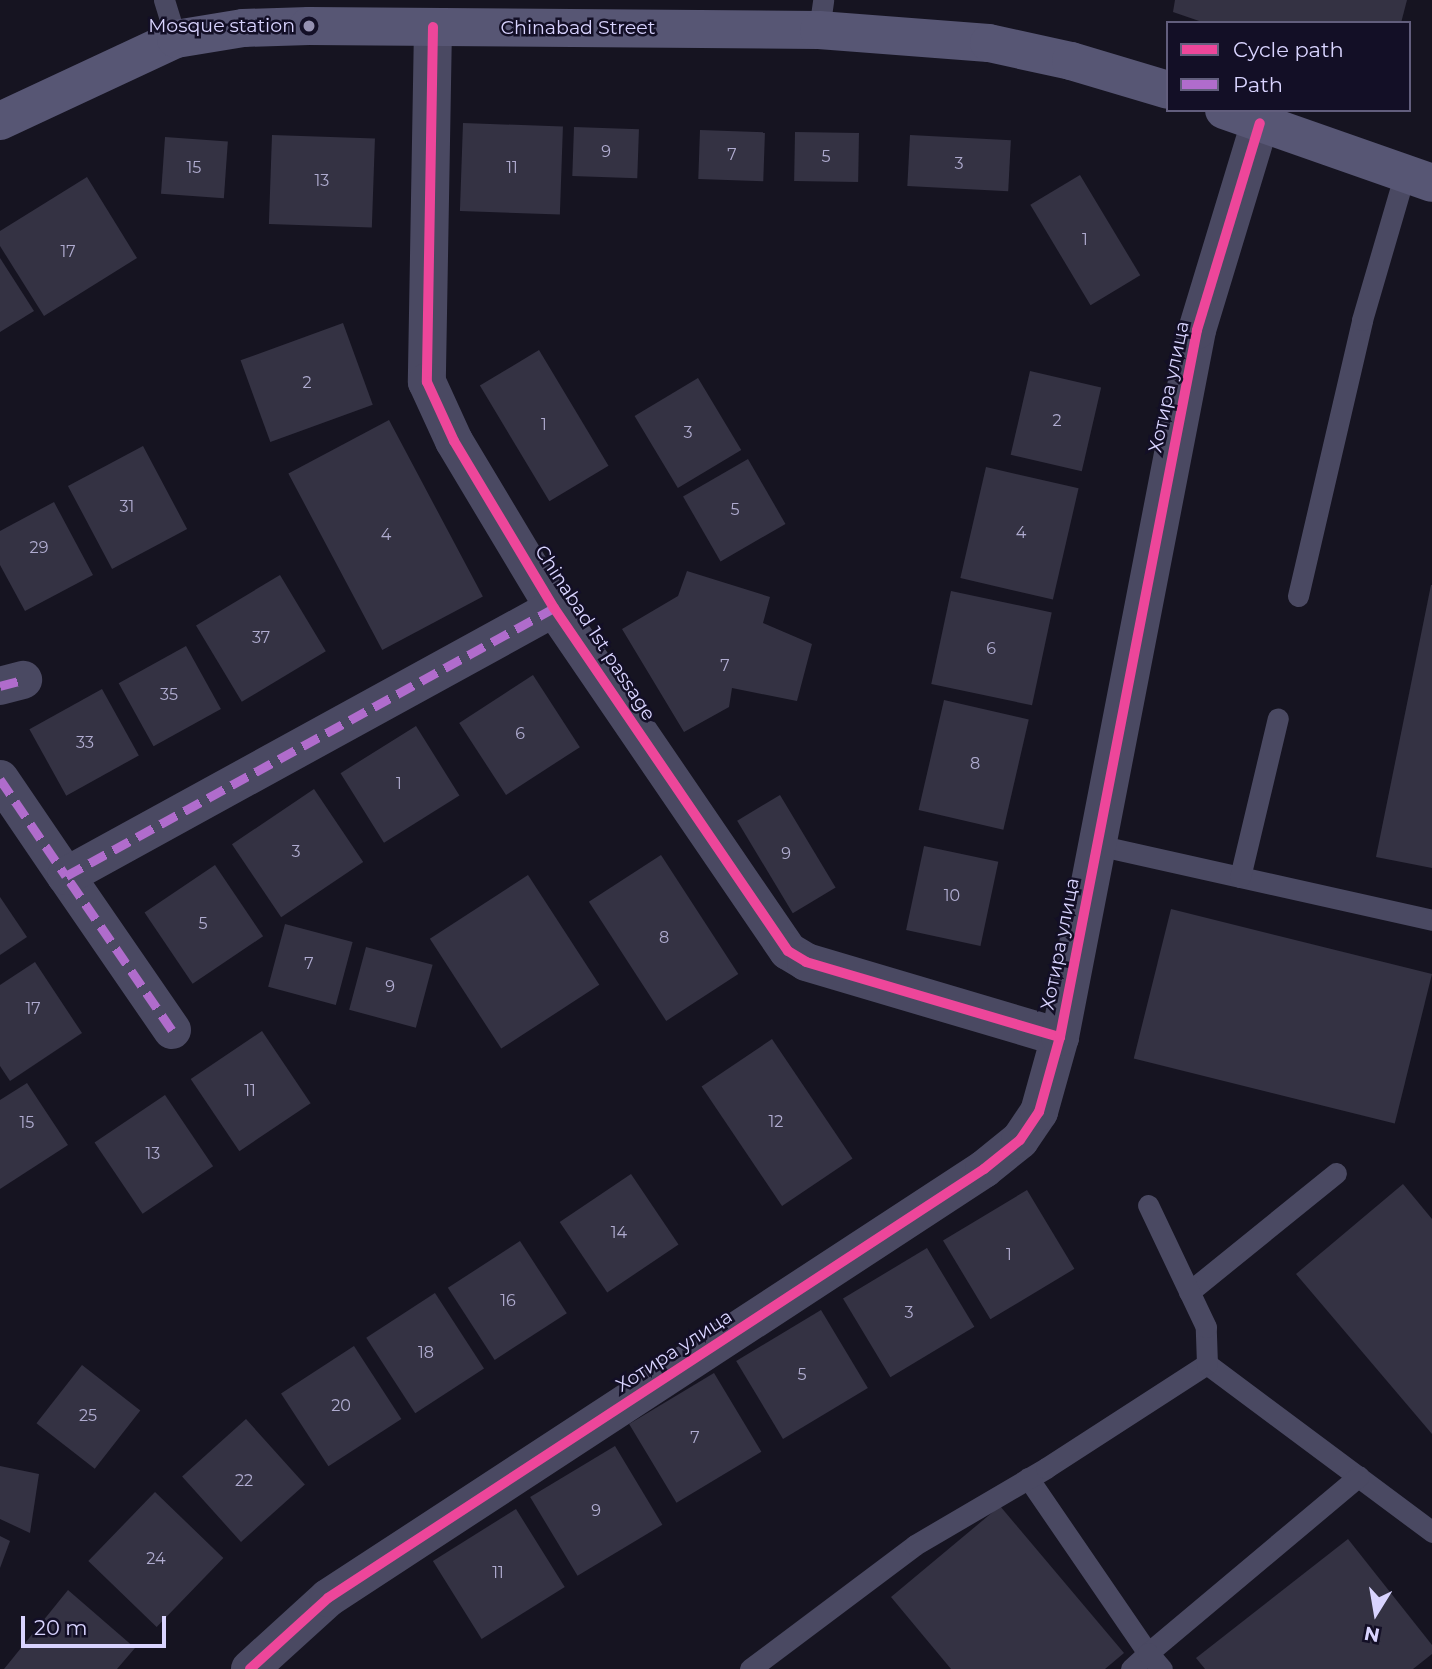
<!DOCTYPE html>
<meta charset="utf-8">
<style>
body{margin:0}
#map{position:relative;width:1432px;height:1669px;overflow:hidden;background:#161421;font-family:Montserrat,sans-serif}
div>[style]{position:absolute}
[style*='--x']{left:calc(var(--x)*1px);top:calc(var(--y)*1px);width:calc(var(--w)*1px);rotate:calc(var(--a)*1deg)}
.building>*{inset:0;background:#343243;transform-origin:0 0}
.service>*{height:21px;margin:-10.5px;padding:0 10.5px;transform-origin:10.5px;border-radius:10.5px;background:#4a4962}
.minor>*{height:38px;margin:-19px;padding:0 19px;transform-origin:19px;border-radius:19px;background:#4a4962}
.secondary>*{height:38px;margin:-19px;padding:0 19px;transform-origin:19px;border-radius:19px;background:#575674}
.quiet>*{height:9px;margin-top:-4.5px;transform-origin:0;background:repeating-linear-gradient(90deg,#b06ccc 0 18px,transparent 0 27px)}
.cycleway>*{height:10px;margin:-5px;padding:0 5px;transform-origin:5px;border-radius:5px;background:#ed469a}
.dots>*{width:19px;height:19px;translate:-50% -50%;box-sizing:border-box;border:4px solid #130f26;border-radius:50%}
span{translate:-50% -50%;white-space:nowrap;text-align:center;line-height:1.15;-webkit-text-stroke:5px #130f26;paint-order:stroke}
.number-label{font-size:16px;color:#b0acd0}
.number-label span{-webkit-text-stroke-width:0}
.poi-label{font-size:19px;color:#d9d4ff}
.right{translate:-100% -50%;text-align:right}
.street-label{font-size:19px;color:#d9d4ff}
.legend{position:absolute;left:1166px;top:21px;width:245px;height:91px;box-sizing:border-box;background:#130f26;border:2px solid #625e7d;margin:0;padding:9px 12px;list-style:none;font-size:21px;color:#d9d4ff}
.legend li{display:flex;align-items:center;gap:14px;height:35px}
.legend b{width:35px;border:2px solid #625e7d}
.north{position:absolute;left:1341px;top:1578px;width:70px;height:70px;-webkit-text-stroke:5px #130f26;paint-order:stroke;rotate:191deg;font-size:19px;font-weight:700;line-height:28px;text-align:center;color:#d9d4ff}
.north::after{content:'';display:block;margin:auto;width:24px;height:32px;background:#d9d4ff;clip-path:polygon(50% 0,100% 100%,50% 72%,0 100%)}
.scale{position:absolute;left:21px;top:1616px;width:145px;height:32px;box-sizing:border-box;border:4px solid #d9d4ff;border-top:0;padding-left:9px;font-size:21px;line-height:24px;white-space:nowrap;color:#d9d4ff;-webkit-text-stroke:5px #130f26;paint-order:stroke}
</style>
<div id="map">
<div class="building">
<div style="clip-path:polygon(1175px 0,1407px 0,1401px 23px,1205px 23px,1173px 12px)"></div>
<div style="left:463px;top:123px;width:100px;height:88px;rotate:2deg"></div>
<div style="left:574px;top:127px;width:65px;height:49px;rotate:2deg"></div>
<div style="left:700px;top:130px;width:65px;height:49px;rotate:2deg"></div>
<div style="left:795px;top:132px;width:64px;height:49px;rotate:1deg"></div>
<div style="left:272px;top:135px;width:103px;height:89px;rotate:2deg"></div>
<div style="left:910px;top:135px;width:101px;height:51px;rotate:3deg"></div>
<div style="left:165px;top:137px;width:63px;height:57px;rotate:4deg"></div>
<div style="left:1080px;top:175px;width:117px;height:58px;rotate:59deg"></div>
<div style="clip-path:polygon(87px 177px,137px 258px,44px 316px,0 246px,0 231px)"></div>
<div style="clip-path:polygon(0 258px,34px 311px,0 332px)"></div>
<div style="left:343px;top:323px;width:87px;height:109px;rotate:70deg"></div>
<div style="left:539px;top:350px;width:135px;height:69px;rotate:59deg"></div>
<div style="left:1030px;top:371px;width:73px;height:86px;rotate:13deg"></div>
<div style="left:698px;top:378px;width:84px;height:74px;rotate:59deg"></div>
<div style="left:389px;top:420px;width:200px;height:114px;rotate:62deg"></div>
<div style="left:143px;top:446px;width:94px;height:85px;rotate:62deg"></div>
<div style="left:748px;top:459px;width:75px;height:75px;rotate:60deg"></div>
<div style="left:986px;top:467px;width:95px;height:114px;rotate:13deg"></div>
<div style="clip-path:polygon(54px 502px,93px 575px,25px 611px,0 565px,0 531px)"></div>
<div style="clip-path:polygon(687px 571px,770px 597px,763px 623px,812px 644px,797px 701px,732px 688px,729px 707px,684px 732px,622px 629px,678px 596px)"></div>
<div style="left:280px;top:575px;width:89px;height:98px;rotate:59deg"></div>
<div style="clip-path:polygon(1431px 585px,1432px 585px,1432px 868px,1376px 857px)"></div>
<div style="left:951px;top:591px;width:103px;height:95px;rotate:12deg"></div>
<div style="left:186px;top:646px;width:72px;height:77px;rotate:61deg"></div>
<div style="left:533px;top:675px;width:86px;height:88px;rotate:57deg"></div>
<div style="left:102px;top:689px;width:76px;height:83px;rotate:61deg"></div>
<div style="left:944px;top:700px;width:87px;height:113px;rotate:13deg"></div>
<div style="left:416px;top:726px;width:82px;height:89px;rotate:58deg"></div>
<div style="left:314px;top:789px;width:88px;height:99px;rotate:56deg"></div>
<div style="left:780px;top:795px;width:108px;height:50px;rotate:59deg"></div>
<div style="left:924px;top:846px;width:76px;height:86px;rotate:12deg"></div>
<div style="left:661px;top:855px;width:142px;height:86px;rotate:57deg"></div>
<div style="left:215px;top:865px;width:86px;height:85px;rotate:56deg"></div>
<div style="left:528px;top:875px;width:131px;height:117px;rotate:57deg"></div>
<div style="clip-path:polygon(0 897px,27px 937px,0 955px)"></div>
<div style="left:1171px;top:909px;width:269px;height:154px;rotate:14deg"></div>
<div style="left:285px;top:924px;width:70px;height:65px;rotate:15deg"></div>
<div style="left:366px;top:947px;width:69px;height:65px;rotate:15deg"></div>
<div style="clip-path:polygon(35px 962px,82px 1033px,10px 1081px,0 1066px,0 985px)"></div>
<div style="left:262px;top:1031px;width:87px;height:86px;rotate:56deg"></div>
<div style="left:772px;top:1039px;width:144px;height:85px;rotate:56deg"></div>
<div style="clip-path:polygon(27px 1083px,68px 1145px,0 1189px,0 1100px)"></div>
<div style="left:165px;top:1095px;width:86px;height:85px;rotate:56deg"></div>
<div style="left:631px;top:1174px;width:85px;height:86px;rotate:56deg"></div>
<div style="clip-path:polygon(1403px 1184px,1432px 1219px,1432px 1434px,1296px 1274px)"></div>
<div style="left:1027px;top:1190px;width:92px;height:98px;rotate:59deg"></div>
<div style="left:520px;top:1241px;width:86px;height:86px;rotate:57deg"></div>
<div style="left:927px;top:1248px;width:92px;height:98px;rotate:59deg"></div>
<div style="left:435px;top:1293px;width:90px;height:82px;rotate:57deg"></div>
<div style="left:821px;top:1310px;width:91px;height:99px;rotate:59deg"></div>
<div style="left:354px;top:1346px;width:87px;height:87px;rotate:57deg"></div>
<div style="left:82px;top:1365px;width:74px;height:74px;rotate:38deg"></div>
<div style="left:714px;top:1373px;width:92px;height:99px;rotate:59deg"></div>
<div style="left:246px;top:1419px;width:88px;height:86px;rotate:48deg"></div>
<div style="left:615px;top:1446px;width:92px;height:99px;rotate:59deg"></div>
<div style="clip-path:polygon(0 1466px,39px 1474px,30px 1533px,0 1519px)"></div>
<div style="left:155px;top:1492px;width:95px;height:96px;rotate:44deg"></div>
<div style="clip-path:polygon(1000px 1506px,1124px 1653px,1105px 1669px,951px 1669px,891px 1597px)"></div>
<div style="left:516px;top:1509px;width:92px;height:98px;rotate:58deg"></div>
<div style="clip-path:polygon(0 1536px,10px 1541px,0 1568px)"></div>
<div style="clip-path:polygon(1348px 1539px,1432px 1645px,1432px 1654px,1413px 1669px,1205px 1669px,1196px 1658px)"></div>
<div style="clip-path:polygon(68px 1590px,135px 1648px,117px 1669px,4px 1669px)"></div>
</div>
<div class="service">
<div style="--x:164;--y:0;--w:41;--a:72.9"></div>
<div style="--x:819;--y:30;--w:30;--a:-82"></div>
<div style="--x:1298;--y:596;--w:283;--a:-76.9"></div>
<div style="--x:1362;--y:320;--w:153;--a:-73.7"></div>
<div style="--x:1097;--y:845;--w:343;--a:12.6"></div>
<div style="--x:1240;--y:877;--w:163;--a:-76.6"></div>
<div style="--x:1189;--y:1292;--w:189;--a:-39"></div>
<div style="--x:1207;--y:1364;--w:281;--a:36.7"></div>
<div style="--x:1028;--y:1478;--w:212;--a:55.6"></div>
<div style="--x:1148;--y:1653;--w:275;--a:-40"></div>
<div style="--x:750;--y:1669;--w:206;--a:-36.9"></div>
<div style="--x:915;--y:1545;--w:152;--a:-30.4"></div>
<div style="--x:1046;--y:1468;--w:192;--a:-32.9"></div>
<div style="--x:1207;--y:1364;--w:37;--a:-92"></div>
<div style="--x:1206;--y:1327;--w:135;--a:-115.4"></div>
<div style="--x:1131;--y:1669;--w:23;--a:-43"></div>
<div style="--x:1148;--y:1653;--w:21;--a:49"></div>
</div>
<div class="minor">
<div style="--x:433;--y:27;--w:355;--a:91"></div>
<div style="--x:427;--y:382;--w:65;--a:65.4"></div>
<div style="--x:454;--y:441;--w:195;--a:59.1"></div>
<div style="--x:554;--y:608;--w:415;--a:55.7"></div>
<div style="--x:788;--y:951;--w:21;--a:31"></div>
<div style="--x:806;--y:962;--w:265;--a:16.5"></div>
<div style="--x:0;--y:686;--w:24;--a:-15"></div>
<div style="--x:0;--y:779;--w:117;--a:55.8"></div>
<div style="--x:172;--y:1030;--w:187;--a:-124.5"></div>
<div style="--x:66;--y:876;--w:557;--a:-28.77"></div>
<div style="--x:250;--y:1669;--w:105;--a:-42.3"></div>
<div style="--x:328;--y:1598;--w:784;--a:-33.18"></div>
<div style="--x:984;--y:1169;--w:46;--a:-38.9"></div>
<div style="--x:1020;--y:1140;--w:34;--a:-56"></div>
<div style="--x:1039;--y:1112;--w:78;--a:-74.4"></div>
<div style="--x:1060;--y:1037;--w:720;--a:-79.03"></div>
<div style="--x:1197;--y:330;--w:216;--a:-73.1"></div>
</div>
<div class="secondary">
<div style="--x:1224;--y:110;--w:220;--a:19.3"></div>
<div style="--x:0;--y:121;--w:194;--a:-25"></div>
<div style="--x:176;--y:39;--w:68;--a:-9.3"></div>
<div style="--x:243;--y:28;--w:66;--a:-1.7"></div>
<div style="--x:309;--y:26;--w:510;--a:0.45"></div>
<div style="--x:819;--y:30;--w:170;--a:4.4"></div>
<div style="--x:989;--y:43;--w:84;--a:12.4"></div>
<div style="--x:1071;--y:61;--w:101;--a:16.6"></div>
</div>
<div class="quiet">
<div style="--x:0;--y:686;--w:24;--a:-15"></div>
<div style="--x:0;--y:779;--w:117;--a:55.8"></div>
<div style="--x:172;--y:1030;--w:187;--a:-124.5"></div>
<div style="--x:66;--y:876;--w:557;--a:-28.77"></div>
</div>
<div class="cycleway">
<div style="--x:433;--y:27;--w:355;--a:91"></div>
<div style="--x:427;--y:382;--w:65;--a:65.4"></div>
<div style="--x:454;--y:441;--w:195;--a:59.1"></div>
<div style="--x:554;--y:608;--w:415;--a:55.7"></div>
<div style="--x:788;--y:951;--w:21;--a:31"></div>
<div style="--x:806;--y:962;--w:265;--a:16.5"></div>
<div style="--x:250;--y:1669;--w:105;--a:-42.3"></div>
<div style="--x:328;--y:1598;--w:784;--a:-33.18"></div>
<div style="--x:984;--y:1169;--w:46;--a:-38.9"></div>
<div style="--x:1020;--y:1140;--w:34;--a:-56"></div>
<div style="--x:1039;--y:1112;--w:78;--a:-74.4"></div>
<div style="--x:1060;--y:1037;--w:720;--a:-79.03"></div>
<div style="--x:1197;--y:330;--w:216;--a:-73.1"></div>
</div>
<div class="dots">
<div style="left:309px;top:26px;background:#9591b1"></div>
</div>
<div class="number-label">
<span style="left:606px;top:152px">9</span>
<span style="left:732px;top:155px">7</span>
<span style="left:826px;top:157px">5</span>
<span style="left:959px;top:164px">3</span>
<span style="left:194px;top:168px">15</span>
<span style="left:512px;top:168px">11</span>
<span style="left:322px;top:181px">13</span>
<span style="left:1085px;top:240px">1</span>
<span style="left:68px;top:252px">17</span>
<span style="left:307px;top:383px">2</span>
<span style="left:1057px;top:421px">2</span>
<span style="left:544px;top:425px">1</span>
<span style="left:688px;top:433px">3</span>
<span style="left:127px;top:507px">31</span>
<span style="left:735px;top:510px">5</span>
<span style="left:1021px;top:533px">4</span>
<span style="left:386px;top:535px">4</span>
<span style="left:39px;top:548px">29</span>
<span style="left:261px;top:638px">37</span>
<span style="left:991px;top:649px">6</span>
<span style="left:725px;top:666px">7</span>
<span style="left:169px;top:695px">35</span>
<span style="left:520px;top:734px">6</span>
<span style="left:85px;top:743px">33</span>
<span style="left:975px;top:764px">8</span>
<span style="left:399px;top:784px">1</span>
<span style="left:296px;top:852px">3</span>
<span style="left:786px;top:854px">9</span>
<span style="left:952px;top:896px">10</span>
<span style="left:203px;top:924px">5</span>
<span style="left:664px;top:938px">8</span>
<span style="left:309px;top:964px">7</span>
<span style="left:390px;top:987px">9</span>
<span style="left:33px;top:1009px">17</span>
<span style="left:250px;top:1091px">11</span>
<span style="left:776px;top:1122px">12</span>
<span style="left:27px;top:1123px">15</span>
<span style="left:153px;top:1154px">13</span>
<span style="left:619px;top:1233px">14</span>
<span style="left:1009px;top:1255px">1</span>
<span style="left:508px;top:1301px">16</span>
<span style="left:909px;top:1313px">3</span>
<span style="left:426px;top:1353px">18</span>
<span style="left:802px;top:1375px">5</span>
<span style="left:341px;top:1406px">20</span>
<span style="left:88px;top:1416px">25</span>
<span style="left:695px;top:1438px">7</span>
<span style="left:244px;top:1481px">22</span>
<span style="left:596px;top:1511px">9</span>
<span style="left:156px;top:1559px">24</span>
<span style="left:498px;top:1573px">11</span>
</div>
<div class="poi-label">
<span class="right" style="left:295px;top:26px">Mosque station</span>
</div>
<div class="street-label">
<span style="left:578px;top:28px">Chinabad Street</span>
<span style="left:1169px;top:387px;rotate:-78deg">Хотира улица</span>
<span style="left:595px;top:633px;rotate:57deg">Chinabad 1st passage</span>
<span style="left:1060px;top:944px;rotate:-79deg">Хотира улица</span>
<span style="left:674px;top:1351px;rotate:-33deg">Хотира улица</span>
</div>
<ul class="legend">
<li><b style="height:9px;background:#ed469a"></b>Cycle path</li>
<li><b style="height:9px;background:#b06ccc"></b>Path</li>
</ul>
<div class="north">N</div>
<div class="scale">20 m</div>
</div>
